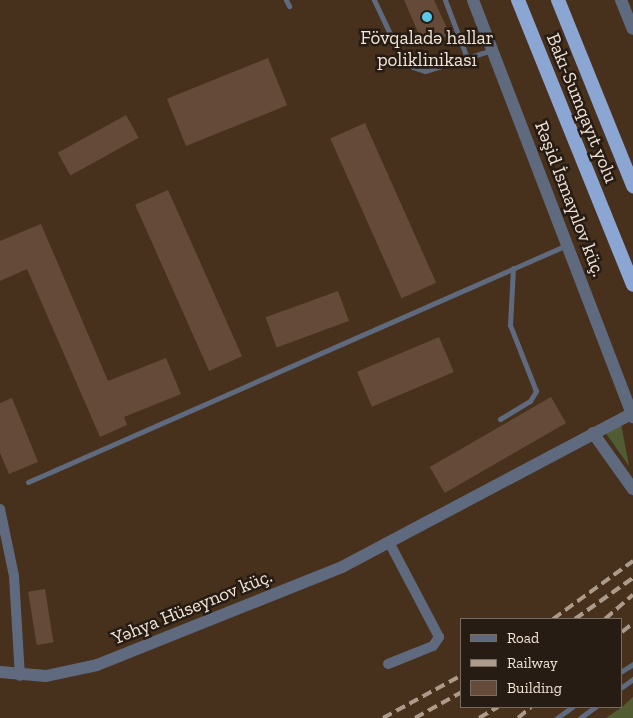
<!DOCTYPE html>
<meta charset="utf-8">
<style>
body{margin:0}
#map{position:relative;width:633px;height:718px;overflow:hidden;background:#47311d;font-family:"Zilla Slab",serif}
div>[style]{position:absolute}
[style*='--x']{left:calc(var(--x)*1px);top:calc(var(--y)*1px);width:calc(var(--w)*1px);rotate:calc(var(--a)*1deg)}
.green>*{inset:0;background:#525c32}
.building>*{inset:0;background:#654a3a;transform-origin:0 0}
.service>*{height:5px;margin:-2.5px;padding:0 2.5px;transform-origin:2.5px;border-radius:2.5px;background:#5f6a7e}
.minor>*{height:10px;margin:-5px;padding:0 5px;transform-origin:5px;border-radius:5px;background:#5f6a7e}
.tertiary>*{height:12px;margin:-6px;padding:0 6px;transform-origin:6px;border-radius:6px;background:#5f6a7e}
.trunk>*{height:14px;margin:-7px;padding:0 7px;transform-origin:7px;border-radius:7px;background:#8ca6d3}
.rail>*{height:4px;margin-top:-2px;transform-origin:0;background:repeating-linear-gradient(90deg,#ac9a8b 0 10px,transparent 0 15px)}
.dots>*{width:14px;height:14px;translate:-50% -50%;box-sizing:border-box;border:2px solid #261c13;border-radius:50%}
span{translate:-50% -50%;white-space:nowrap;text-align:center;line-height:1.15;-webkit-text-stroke:5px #261c13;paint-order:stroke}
.poi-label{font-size:19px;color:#f2e4d7}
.street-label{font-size:19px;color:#f2e4d7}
.legend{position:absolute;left:460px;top:618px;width:162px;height:90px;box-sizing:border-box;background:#261c13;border:1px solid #786c61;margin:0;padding:6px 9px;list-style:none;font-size:15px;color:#f2e4d7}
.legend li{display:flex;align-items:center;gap:10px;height:25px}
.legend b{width:25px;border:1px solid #786c61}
</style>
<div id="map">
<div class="green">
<div style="clip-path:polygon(621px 424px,629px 466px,605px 432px)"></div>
<div style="clip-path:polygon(633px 697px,633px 718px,606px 718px,622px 707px)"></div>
</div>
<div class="building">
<div style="clip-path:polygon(404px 0,434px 0,450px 35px,424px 46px)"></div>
<div style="left:268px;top:58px;width:51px;height:109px;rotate:68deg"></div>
<div style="left:126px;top:115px;width:26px;height:78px;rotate:61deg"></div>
<div style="left:365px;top:123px;width:175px;height:38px;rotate:66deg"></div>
<div style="left:168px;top:190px;width:182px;height:36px;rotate:66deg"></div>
<div style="clip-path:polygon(41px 224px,108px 381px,166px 358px,181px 394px,124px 417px,127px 425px,100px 437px,27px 269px,0 281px,0 241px)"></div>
<div style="left:338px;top:291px;width:32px;height:77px;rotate:70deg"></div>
<div style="left:439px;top:337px;width:38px;height:89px;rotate:67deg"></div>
<div style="left:551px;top:397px;width:30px;height:140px;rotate:60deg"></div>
<div style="clip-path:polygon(12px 398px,38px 462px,9px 474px,0 453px,0 403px)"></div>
<div style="left:45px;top:589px;width:54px;height:17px;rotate:81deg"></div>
</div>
<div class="service">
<div style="--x:286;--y:0;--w:7;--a:63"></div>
<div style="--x:374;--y:0;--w:68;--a:64.6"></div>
<div style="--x:403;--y:61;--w:12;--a:31"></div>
<div style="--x:413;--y:67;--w:13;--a:18"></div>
<div style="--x:425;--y:71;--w:70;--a:-17.4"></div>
<div style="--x:445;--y:0;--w:62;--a:69.2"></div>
<div style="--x:500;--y:419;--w:35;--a:-31"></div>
<div style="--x:530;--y:401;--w:12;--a:-59"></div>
<div style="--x:536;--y:391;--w:71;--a:-111.5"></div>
<div style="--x:510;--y:325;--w:57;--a:-87"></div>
<div style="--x:28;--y:482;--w:589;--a:-23.74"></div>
<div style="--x:622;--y:671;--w:13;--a:-32"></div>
<div style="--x:622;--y:687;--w:14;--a:-36"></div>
<div style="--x:557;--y:718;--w:19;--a:-36"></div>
<div style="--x:580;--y:718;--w:19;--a:-36"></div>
</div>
<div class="minor">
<div style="--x:0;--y:509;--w:68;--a:78.2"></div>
<div style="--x:14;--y:576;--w:100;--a:86.6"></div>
<div style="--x:388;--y:664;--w:48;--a:-21.8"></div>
<div style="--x:433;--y:646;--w:11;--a:-56"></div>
<div style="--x:439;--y:637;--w:105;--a:-117.8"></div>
</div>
<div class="tertiary">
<div style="--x:473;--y:0;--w:447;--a:69"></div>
<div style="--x:621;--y:0;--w:31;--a:68"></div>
<div style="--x:593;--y:433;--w:69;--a:54.5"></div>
<div style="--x:0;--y:672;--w:46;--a:5"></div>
<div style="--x:46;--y:676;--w:52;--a:-12.2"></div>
<div style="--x:97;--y:665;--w:264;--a:-21.8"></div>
<div style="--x:342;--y:567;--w:329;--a:-27.9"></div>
</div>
<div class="trunk">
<div style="--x:518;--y:0;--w:307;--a:68"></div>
<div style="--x:558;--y:0;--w:201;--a:68"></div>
</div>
<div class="rail">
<div style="--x:553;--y:619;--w:99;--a:-35.9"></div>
<div style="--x:575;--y:619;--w:71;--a:-35.3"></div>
<div style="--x:605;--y:619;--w:37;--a:-41"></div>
<div style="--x:622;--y:632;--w:14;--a:-39"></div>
<div style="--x:383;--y:718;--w:90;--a:-28.6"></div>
<div style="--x:415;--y:718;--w:54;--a:-29"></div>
<div style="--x:479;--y:718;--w:22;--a:-30"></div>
<div style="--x:518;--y:718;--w:17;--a:-40"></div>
</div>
<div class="dots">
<div style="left:427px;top:17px;background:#5ac8e6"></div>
</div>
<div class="poi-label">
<span style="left:427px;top:49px">Fövqaladə hallar<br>poliklinikası</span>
</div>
<div class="street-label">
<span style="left:582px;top:108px;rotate:68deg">Bakı-Sumqayıt yolu</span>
<span style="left:570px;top:199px;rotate:69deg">Rəşid İsmayılov küç.</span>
<span style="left:192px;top:607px;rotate:-22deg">Yəhya Hüseynov küç.</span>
</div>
<ul class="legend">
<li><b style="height:6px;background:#5f6a7e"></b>Road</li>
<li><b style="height:6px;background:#ac9a8b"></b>Railway</li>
<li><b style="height:14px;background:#654a3a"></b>Building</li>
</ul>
</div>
